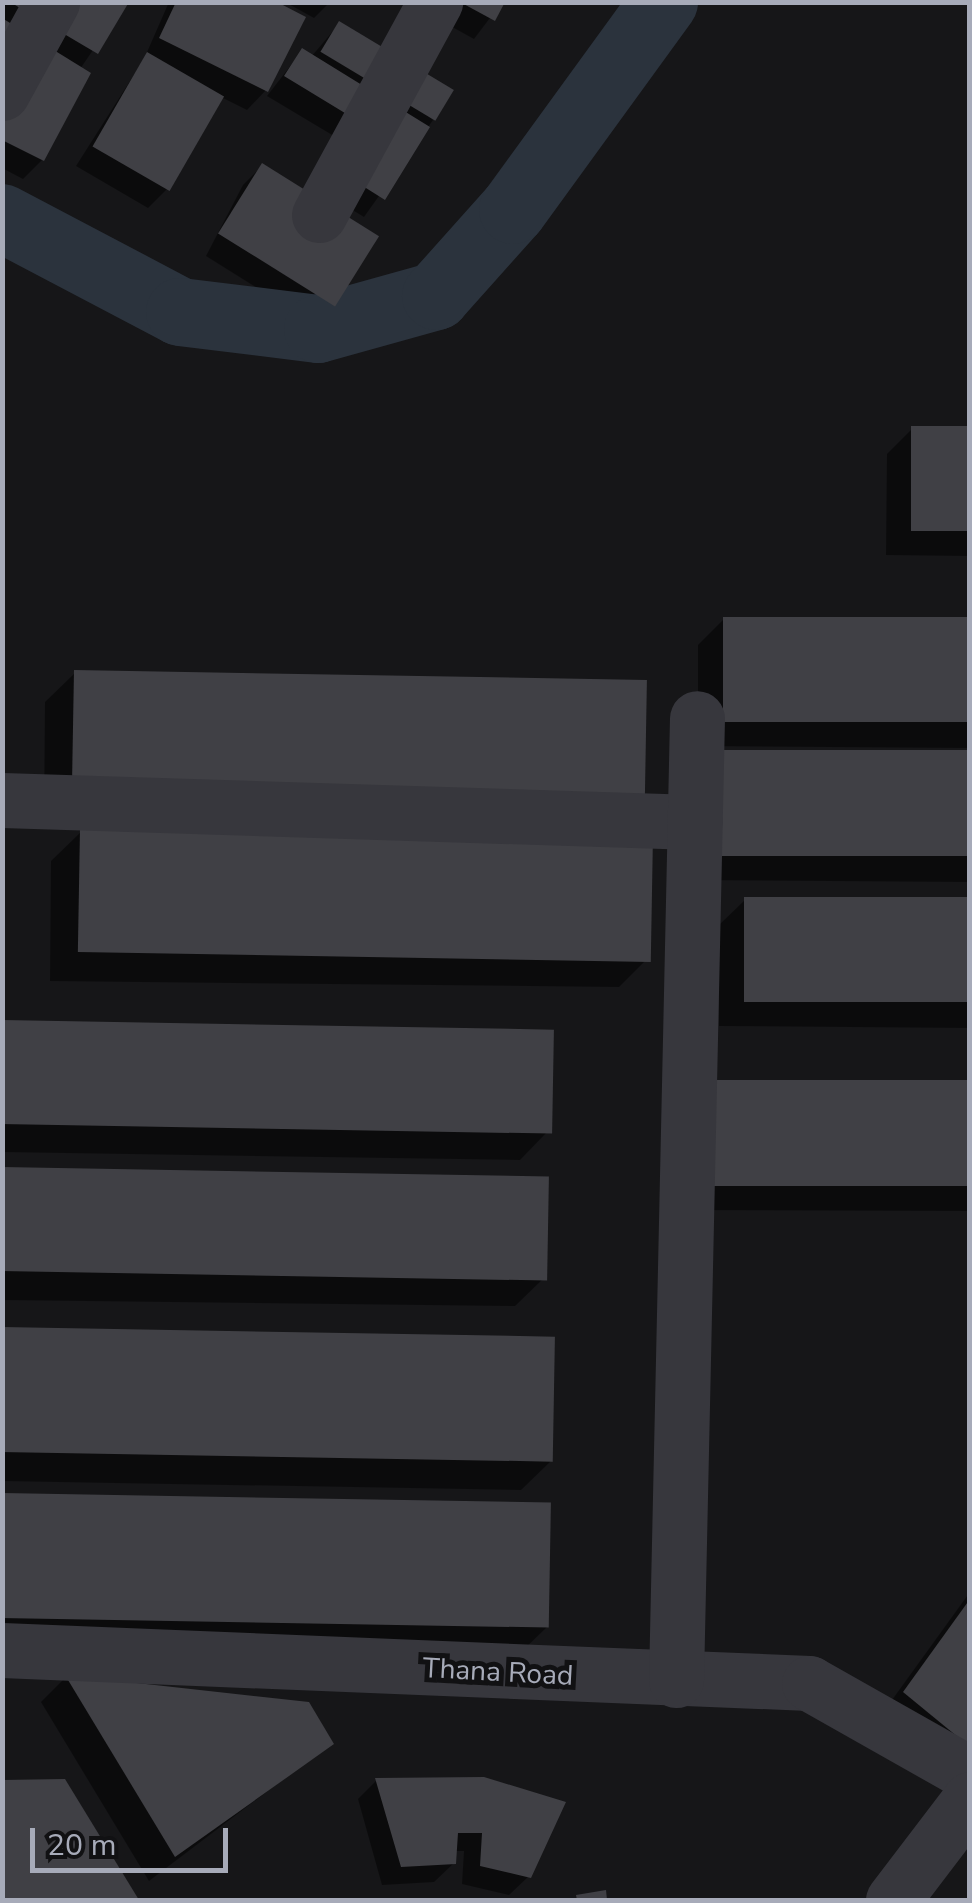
<!DOCTYPE html>
<style>
body{margin:0}
#map{position:relative;width:972px;height:1903px;overflow:hidden;background:#161618;font-family:"Nunito Sans",sans-serif}
div>[style]{position:absolute}
[style*='--x']{left:calc(var(--x)*1px);top:calc(var(--y)*1px);width:calc(var(--w)*1px);rotate:calc(var(--a)*1deg)}
.shadow>*{inset:0;background:#0007}
.canal>*{height:68px;margin:-34px;padding:0 34px;transform-origin:34px;border-radius:34px;background:#2b333d}
.building>*{inset:0;background:#404045;transform-origin:0 0}
.minor>*{height:55px;margin:-27.5px;padding:0 27.5px;transform-origin:27.5px;border-radius:27.5px;background:#37373d}
.tertiary>*{height:55px;margin:-27.5px;padding:0 27.5px;transform-origin:27.5px;border-radius:27.5px;background:#37373d}
span{translate:-50% -50%;white-space:nowrap;text-align:center;line-height:1.15;-webkit-text-stroke:10px #111113;paint-order:stroke}
.street-label{font-size:28px;color:#a7abb9}
.frame{position:absolute;inset:0;border:5px solid #a7abb9;pointer-events:none}
.scale{position:absolute;left:30px;top:1828px;width:198px;height:45px;box-sizing:border-box;border:5px solid #a7abb9;border-top:0;padding-left:12px;font-size:30px;line-height:35px;white-space:nowrap;color:#a7abb9;-webkit-text-stroke:8px #111113;paint-order:stroke}
</style>
<div id="map">
<div class="shadow">
<div style="clip-path:polygon(2px 2px,126px 2px,80px 69px,42px 160px,23px 179px,2px 168px)"></div>
<div style="clip-path:polygon(169px 2px,272px 2px,266px 90px,247px 110px,221px 97px,167px 189px,148px 208px,76px 166px,144px 59px)"></div>
<div style="clip-path:polygon(285px 2px,330px 2px,314px 18px)"></div>
<div style="clip-path:polygon(407px 2px,502px 2px,474px 39px)"></div>
<div style="clip-path:polygon(339px 24px,433px 120px,364px 217px,341px 203px,369px 157px,267px 96px,302px 51px,311px 57px)"></div>
<div style="clip-path:polygon(262px 166px,339px 308px,320px 327px,206px 256px,243px 185px)"></div>
<div style="clip-path:polygon(912px 429px,970px 429px,970px 556px,886px 555px,887px 454px)"></div>
<div style="clip-path:polygon(724px 619px,970px 621px,970px 748px,698px 746px,698px 645px)"></div>
<div style="clip-path:polygon(75px 673px,644px 681px,44px 823px,45px 702px)"></div>
<div style="clip-path:polygon(970px 754px,970px 882px,691px 880px,692px 778px)"></div>
<div style="clip-path:polygon(81px 832px,648px 958px,619px 987px,50px 981px,51px 861px)"></div>
<div style="clip-path:polygon(745px 900px,970px 900px,970px 1028px,719px 1026px,719px 925px)"></div>
<div style="clip-path:polygon(2px 1023px,549px 1130px,520px 1160px,2px 1152px)"></div>
<div style="clip-path:polygon(970px 1085px,970px 1211px,680px 1210px,680px 1108px)"></div>
<div style="clip-path:polygon(2px 1169px,545px 1277px,515px 1306px,2px 1300px)"></div>
<div style="clip-path:polygon(2px 1329px,551px 1461px,521px 1490px,2px 1481px)"></div>
<div style="clip-path:polygon(2px 1496px,547px 1627px,517px 1656px,2px 1647px)"></div>
<div style="clip-path:polygon(970px 1592px,970px 1763px,879px 1718px)"></div>
<div style="clip-path:polygon(66px 1677px,331px 1743px,149px 1881px,41px 1702px)"></div>
<div style="clip-path:polygon(484px 1779px,529px 1876px,509px 1895px,462px 1884px,464px 1851px,454px 1851px,454px 1863px,434px 1882px,382px 1885px,358px 1799px,376px 1781px)"></div>
<div style="clip-path:polygon(2px 1782px,64px 1782px,136px 1900px,2px 1900px)"></div>
</div>
<div class="canal">
<div style="--x:2;--y:218;--w:201;--a:27.8"></div>
<div style="--x:180;--y:312;--w:139;--a:7"></div>
<div style="--x:318;--y:329;--w:123;--a:-15.6"></div>
<div style="--x:436;--y:296;--w:115;--a:-48.2"></div>
<div style="--x:513;--y:210;--w:257;--a:-54"></div>
</div>
<div class="building">
<div style="clip-path:polygon(10px 2px,129px 2px,98px 54px)"></div>
<div style="clip-path:polygon(176px 2px,277px 2px,306px 17px,268px 92px,159px 38px)"></div>
<div style="clip-path:polygon(460px 2px,505px 2px,495px 21px)"></div>
<div style="clip-path:polygon(2px 18px,91px 73px,44px 161px,2px 140px)"></div>
<div style="left:339px;top:21px;width:134px;height:36px;rotate:31deg"></div>
<div style="clip-path:polygon(302px 48px,430px 127px,385px 200px,358px 183px,386px 138px,284px 76px)"></div>
<div style="left:147px;top:52px;width:89px;height:109px;rotate:30deg"></div>
<div style="left:262px;top:163px;width:138px;height:83px;rotate:32deg"></div>
<div style="left:911px;top:426px;width:59px;height:105px"></div>
<div style="left:723px;top:617px;width:247px;height:105px"></div>
<div style="left:74px;top:670px;width:573px;height:124px;rotate:1deg"></div>
<div style="left:716px;top:750px;width:254px;height:106px"></div>
<div style="left:80px;top:829px;width:573px;height:123px;rotate:1deg"></div>
<div style="left:744px;top:897px;width:226px;height:105px"></div>
<div style="left:2px;top:1020px;width:552px;height:104px;rotate:1deg"></div>
<div style="left:705px;top:1080px;width:265px;height:106px"></div>
<div style="left:2px;top:1167px;width:547px;height:104px;rotate:1deg"></div>
<div style="left:2px;top:1327px;width:553px;height:125px;rotate:1deg"></div>
<div style="left:2px;top:1493px;width:549px;height:125px;rotate:1deg"></div>
<div style="clip-path:polygon(970px 1599px,970px 1747px,903px 1692px)"></div>
<div style="clip-path:polygon(65px 1675px,309px 1702px,334px 1744px,175px 1857px)"></div>
<div style="clip-path:polygon(484px 1777px,566px 1802px,531px 1878px,480px 1866px,482px 1833px,458px 1833px,456px 1864px,401px 1867px,375px 1778px)"></div>
<div style="clip-path:polygon(65px 1779px,139px 1900px,2px 1900px,2px 1780px)"></div>
<div style="clip-path:polygon(606px 1890px,607px 1900px,577px 1900px,576px 1895px)"></div>
</div>
<div class="minor">
<div style="--x:2;--y:93;--w:104;--a:-61.2"></div>
<div style="--x:319;--y:215;--w:243;--a:-61.4"></div>
<div style="--x:2;--y:800;--w:693;--a:1.82"></div>
<div style="--x:2;--y:1650;--w:808;--a:2.34"></div>
<div style="--x:809;--y:1683;--w:185;--a:29.5"></div>
<div style="--x:676;--y:1680;--w:962;--a:-88.75"></div>
</div>
<div class="tertiary">
<div style="--x:893;--y:1900;--w:127;--a:-52.7"></div>
</div>
<div class="street-label">
<span style="left:498px;top:1672px;rotate:3deg">Thana Road</span>
</div>
<div class="frame"></div>
<div class="scale">20 m</div>
</div>
